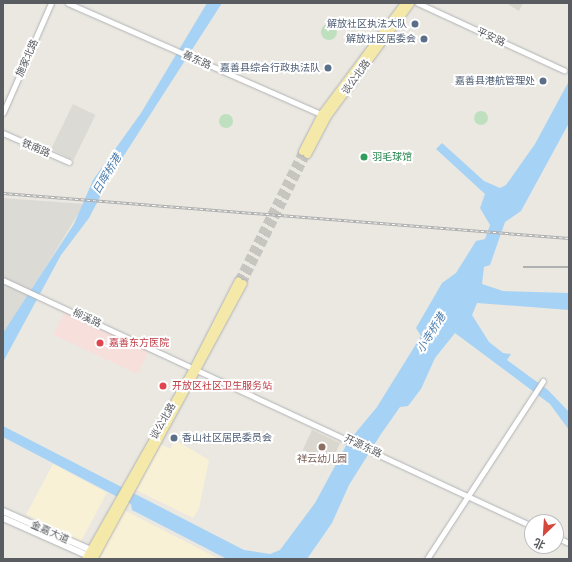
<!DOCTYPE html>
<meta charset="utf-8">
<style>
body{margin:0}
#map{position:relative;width:572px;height:562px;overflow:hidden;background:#eae8e0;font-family:Lato,"Noto Sans SC",sans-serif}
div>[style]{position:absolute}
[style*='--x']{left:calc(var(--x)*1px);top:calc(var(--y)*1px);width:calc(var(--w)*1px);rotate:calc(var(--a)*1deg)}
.commercial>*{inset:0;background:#f9f1d6;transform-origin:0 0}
.industrial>*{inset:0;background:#dcdad5;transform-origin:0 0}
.education>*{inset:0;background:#dad7cf;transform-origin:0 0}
.medical>*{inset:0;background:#f7dfdc;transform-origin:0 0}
.green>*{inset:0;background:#bfe0bf}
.round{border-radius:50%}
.water>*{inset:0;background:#a6d3f5}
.primary-tunnel>*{height:7px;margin-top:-3.5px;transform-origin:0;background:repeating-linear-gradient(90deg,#c6c5c0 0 7px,transparent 0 10.5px)}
.roads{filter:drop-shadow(0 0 1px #b1b3b7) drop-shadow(0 0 1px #b1b3b7)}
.street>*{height:4.5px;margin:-2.25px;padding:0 2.25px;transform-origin:2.25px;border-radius:2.25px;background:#fff}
.secondary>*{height:6px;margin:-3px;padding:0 3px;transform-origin:3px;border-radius:3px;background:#fff}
.primary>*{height:7px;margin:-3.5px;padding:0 3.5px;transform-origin:3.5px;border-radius:3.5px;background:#f5e9aa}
.rail>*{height:2.5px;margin-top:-1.25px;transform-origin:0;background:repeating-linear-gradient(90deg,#fff 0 3px,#afb0b0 0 6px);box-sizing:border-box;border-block:1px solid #afb0b0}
.dots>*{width:11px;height:11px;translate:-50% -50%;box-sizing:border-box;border:2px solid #fff;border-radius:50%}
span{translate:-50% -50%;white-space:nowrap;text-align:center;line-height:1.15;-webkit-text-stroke:4px #fff;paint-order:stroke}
.service-label{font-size:10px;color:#4e5e75}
.right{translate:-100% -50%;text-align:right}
.left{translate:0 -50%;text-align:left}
.street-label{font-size:10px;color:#595c60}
.leisure-label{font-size:10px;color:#27864d}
.health-label{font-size:10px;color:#be3a42}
.education-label{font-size:10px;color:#785e54}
.water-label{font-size:11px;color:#497aac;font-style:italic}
.frame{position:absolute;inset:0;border:4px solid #595c60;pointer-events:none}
.north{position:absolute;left:524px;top:514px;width:40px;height:40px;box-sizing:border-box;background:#fff;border:1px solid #bdbebf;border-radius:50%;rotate:205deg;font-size:11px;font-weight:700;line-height:16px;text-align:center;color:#595c60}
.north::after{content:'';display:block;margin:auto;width:14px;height:18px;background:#d5473b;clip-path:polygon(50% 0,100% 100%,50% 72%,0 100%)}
</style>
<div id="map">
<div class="commercial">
<div style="clip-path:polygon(175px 440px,209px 460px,199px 508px,193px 518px,136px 490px,161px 444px,170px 449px)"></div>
<div style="left:53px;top:464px;width:61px;height:57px;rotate:28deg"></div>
<div style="clip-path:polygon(124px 510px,219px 559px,98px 559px)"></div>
</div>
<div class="industrial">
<div style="left:73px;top:104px;width:25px;height:50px;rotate:26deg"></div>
<div style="clip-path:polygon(3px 198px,84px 204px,3px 338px)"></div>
</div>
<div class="education">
<div style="clip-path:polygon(506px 3px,523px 3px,519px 11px)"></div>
<div style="left:312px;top:430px;width:31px;height:22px;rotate:25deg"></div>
</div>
<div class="medical">
<div style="left:64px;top:312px;width:93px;height:25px;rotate:25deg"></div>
</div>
<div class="green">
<div class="round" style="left:321px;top:24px;width:16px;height:16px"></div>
<div class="round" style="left:474px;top:111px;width:14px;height:14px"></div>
<div class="round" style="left:219px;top:114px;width:14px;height:14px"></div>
</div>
<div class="water">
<div style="clip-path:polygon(207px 3px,222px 3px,112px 174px,89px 218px,61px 255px,3px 362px,3px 333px,74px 224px,93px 180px,141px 113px)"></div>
<div style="clip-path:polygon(569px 81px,569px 123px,521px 211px,505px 222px,490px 265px,484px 267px,482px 284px,503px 291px,569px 293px,569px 310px,477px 303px,472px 315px,489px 342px,503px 353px,511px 354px,507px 360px,548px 390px,569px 412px,569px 430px,550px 404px,455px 333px,435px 358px,421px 389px,408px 406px,400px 407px,381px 434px,349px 485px,332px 523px,307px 559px,227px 559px,132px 510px,131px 504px,3px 437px,3px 426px,244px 550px,270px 554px,280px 550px,315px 503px,348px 442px,377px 407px,421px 336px,416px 328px,442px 283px,456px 273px,476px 241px,485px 239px,490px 225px,480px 208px,485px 194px,436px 149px,442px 143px,484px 181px,500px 188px,506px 185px,535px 144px)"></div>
</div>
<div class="primary-tunnel">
<div style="--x:238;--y:280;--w:144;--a:-63.6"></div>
<div style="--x:243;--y:283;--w:144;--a:-63.6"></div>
</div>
<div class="roads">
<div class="street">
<div style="--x:68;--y:3;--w:279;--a:23.7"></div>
<div style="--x:418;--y:3;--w:161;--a:24.7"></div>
<div style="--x:3;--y:113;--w:120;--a:-66.4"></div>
<div style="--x:3;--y:133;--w:72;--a:23.7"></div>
<div style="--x:3;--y:280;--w:583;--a:24.94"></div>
<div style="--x:556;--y:537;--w:14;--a:25"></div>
<div style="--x:427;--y:559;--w:212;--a:-56.9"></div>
</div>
<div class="secondary">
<div style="--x:3;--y:511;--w:98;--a:24"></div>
<div style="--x:3;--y:518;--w:96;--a:23.9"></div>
</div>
<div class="primary">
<div style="--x:302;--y:151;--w:42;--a:-62.8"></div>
<div style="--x:321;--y:114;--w:139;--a:-53.2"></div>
<div style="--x:307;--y:154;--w:43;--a:-62.2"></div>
<div style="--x:327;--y:116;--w:140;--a:-53.7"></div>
<div style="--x:85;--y:559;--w:215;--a:-60.5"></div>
<div style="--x:191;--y:372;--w:103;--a:-62.9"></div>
<div style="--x:93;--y:559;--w:314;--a:-61.5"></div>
</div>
</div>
<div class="rail">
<div style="--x:3;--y:193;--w:568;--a:4.55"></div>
<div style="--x:523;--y:267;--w:46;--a:0"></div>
</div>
<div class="dots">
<div style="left:415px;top:24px;background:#5c6f8a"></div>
<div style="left:424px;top:39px;background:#5c6f8a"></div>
<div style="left:328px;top:68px;background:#5c6f8a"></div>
<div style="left:543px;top:81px;background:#5c6f8a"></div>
<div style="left:364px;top:157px;background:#2e9e5b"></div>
<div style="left:100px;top:343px;background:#e0444e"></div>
<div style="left:163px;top:386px;background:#e0444e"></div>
<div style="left:174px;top:438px;background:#5c6f8a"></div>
<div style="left:322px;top:447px;background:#8d6e63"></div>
</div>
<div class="service-label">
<span class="right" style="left:407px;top:24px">解放社区执法大队</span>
<span class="right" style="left:416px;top:39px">解放社区居委会</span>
<span class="right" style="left:320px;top:68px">嘉善县综合行政执法队</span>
<span class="right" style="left:535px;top:81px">嘉善县港航管理处</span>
<span class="left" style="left:182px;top:438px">香山社区居民委员会</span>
</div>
<div class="street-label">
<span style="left:491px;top:37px;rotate:25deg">平安路</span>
<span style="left:27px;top:58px;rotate:-66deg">施家北路</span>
<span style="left:197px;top:60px;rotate:24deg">善东路</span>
<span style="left:356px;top:77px;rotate:-54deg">谈公北路</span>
<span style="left:36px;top:148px;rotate:23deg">铁南路</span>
<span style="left:87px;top:318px;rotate:25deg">柳溪路</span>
<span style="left:163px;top:421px;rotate:-60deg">谈公北路</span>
<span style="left:363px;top:446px;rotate:25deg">开源东路</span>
<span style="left:50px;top:532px;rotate:24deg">金嘉大道</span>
</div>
<div class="leisure-label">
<span class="left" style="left:372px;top:157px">羽毛球馆</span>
</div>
<div class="health-label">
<span class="left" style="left:109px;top:343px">嘉善东方医院</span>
<span class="left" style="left:172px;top:386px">开放区社区卫生服务站</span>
</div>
<div class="education-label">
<span style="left:322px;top:459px">祥云幼儿园</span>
</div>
<div class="water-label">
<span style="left:107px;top:174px;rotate:-59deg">日晖桥港</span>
<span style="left:431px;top:333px;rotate:-58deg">小寺桥港</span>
</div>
<div class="frame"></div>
<div class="north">北</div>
</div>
